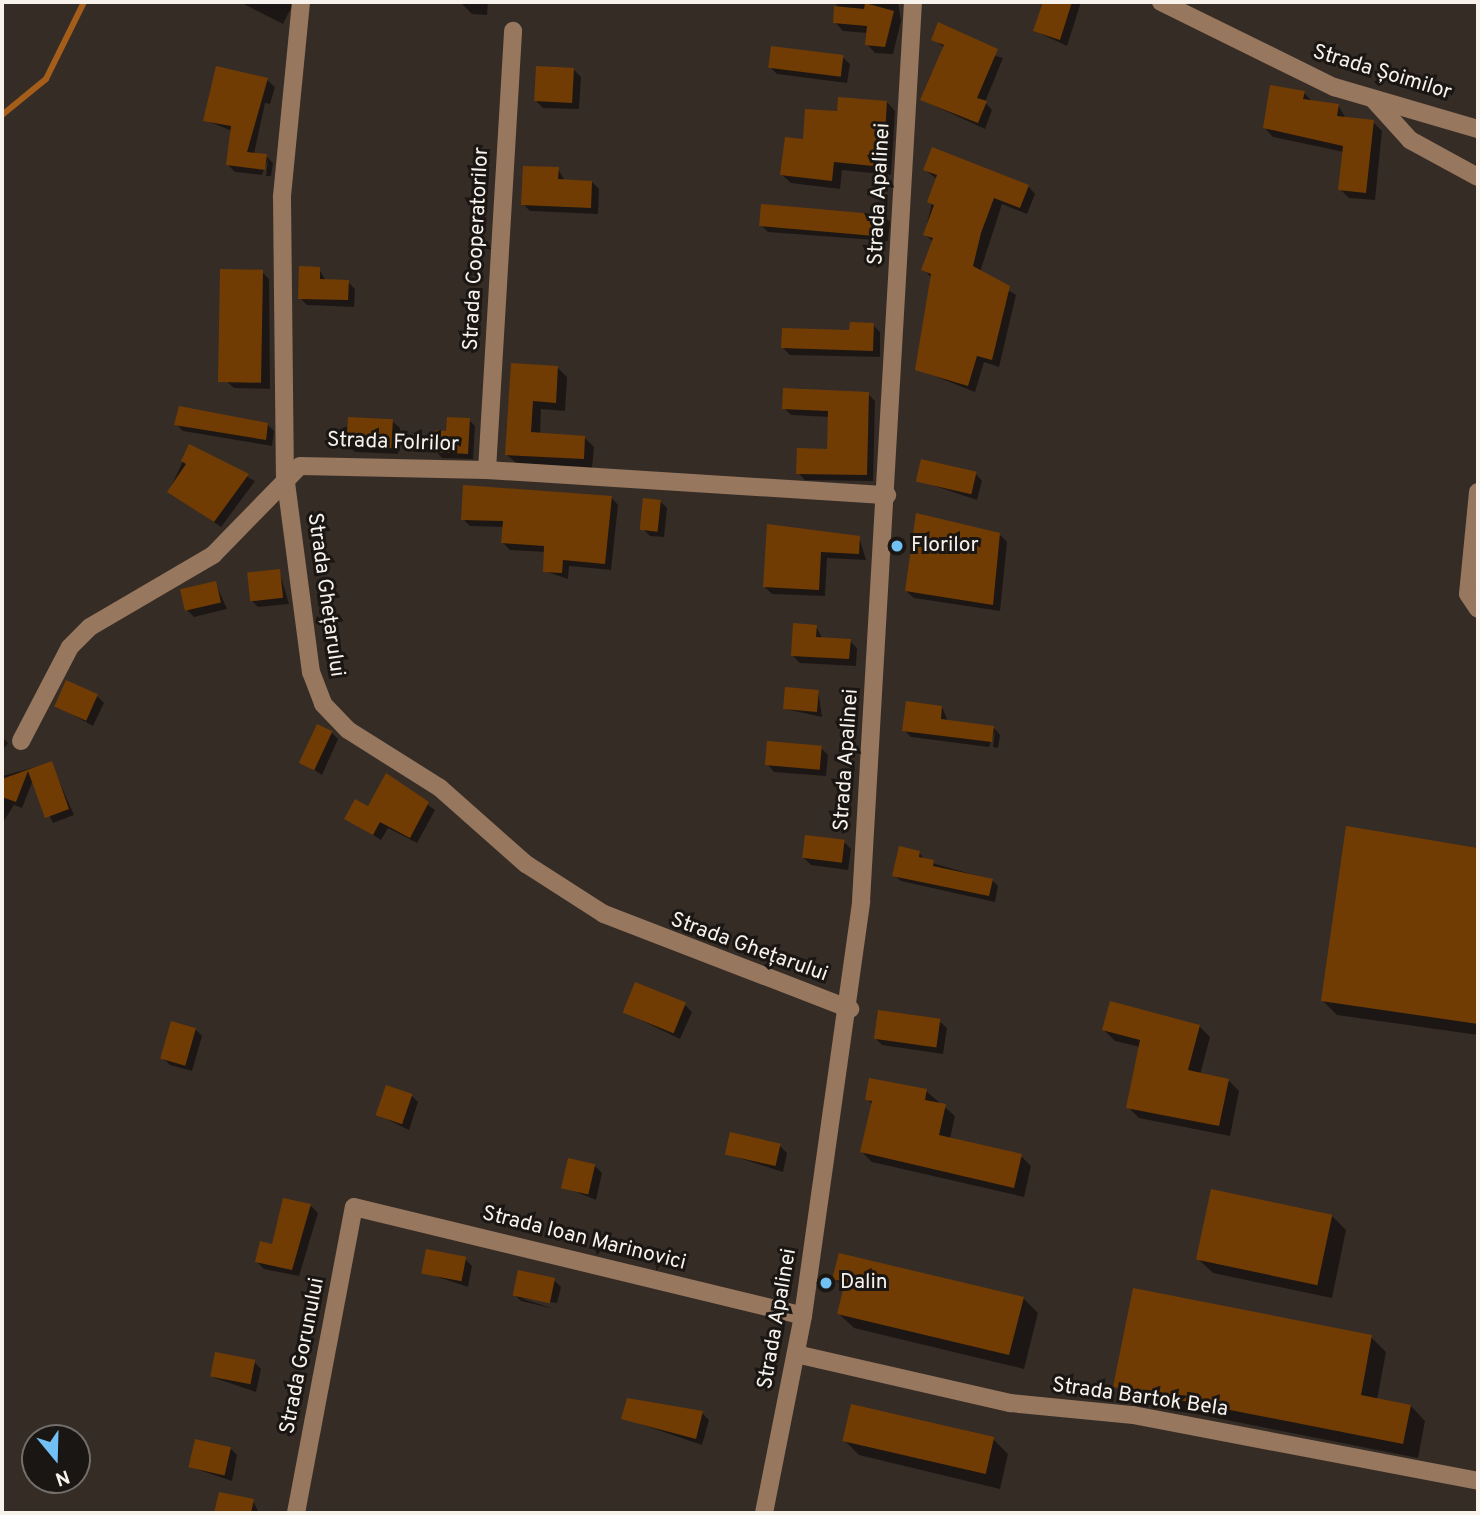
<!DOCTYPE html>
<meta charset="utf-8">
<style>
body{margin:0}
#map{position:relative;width:1480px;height:1515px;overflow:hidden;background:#362c26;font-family:Overpass,sans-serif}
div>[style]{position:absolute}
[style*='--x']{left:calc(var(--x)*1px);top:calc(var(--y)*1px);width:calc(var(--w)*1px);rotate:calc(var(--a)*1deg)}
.shadow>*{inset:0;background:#0007}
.stream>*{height:6px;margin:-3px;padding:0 3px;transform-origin:3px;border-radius:3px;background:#a45e1a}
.building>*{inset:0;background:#713c04;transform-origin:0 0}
.minor>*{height:18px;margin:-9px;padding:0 9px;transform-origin:9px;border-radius:9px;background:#97775e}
.dots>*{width:19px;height:19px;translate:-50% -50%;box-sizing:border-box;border:4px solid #1a1613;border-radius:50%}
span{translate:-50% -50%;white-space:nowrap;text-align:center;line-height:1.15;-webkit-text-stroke:6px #1a1613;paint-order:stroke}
.street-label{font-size:21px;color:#f8f2ed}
.poi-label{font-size:21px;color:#f8f2ed}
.left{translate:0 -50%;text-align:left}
.frame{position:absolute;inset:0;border:4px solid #f8f2ed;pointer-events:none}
.north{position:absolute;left:21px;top:1424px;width:70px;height:70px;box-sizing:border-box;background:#1a1613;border:2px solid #736e6a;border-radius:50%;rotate:161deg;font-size:19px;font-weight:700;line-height:28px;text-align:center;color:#f8f2ed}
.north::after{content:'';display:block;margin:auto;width:24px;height:32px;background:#71c1f5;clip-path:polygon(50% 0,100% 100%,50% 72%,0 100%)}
</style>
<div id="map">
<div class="shadow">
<div style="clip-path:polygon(240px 2px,294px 2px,283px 24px)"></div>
<div style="clip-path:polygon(488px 2px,487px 15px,472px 14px,461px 3px)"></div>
<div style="clip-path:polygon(837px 2px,898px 2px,901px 21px,893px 54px,875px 53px,867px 44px,868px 33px,843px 31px,835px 22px)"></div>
<div style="clip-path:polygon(1045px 2px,1081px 2px,1067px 46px,1035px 31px)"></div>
<div style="clip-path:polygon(933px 39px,1003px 58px,985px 102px,992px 110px,985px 129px,922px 100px,945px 48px)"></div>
<div style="clip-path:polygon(842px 57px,850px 64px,847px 83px,777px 74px,770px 67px)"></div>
<div style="clip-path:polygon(574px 70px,581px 77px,579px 109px,543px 108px,536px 101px)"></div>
<div style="clip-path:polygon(267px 80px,275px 87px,270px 104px,265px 103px,254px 154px,266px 156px,273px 163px,271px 176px,266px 176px,268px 159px,262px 175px,235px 172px,228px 165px,232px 131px,205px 120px)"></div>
<div style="clip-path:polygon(1304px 93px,1313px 102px,1338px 105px,1346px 119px,1373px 122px,1382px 131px,1375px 200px,1349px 198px,1340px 189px,1344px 152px,1273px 137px,1265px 128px)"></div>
<div style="clip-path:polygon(887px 102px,895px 111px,891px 175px,842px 170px,840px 189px,791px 183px,782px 175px,804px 141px,839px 113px)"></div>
<div style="clip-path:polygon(558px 169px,565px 181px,592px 182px,599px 189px,598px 214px,530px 211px,523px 204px)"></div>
<div style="clip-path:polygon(925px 170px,1028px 186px,1035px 194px,1027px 214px,1002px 204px,980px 272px,1016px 295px,999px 367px,984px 362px,975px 392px,917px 369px,931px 277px,924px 270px,933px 242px,925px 234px,937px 179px)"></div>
<div style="clip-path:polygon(883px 215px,890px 222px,888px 241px,768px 232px,761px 225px)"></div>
<div style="clip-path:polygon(319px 269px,326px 281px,348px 282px,355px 289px,354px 307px,307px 305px,300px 298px)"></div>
<div style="clip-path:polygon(262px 272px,269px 279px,270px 389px,234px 388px,226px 381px)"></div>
<div style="clip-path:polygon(873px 325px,880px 332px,880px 357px,790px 355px,783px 348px)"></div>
<div style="clip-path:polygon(512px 365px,558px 368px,567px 377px,565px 411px,541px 409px,540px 435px,584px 437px,594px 447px,592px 468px,516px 463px,506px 454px)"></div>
<div style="clip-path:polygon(868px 394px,875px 401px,873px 481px,805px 480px,798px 473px,828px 451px,830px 417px,791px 415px,784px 408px)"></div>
<div style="clip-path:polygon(469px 420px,475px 426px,473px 459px,442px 458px,436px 451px,448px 433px)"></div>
<div style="clip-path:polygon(392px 421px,400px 428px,398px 454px,355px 452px,348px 445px)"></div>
<div style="clip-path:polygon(176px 424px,267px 424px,274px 431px,272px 446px,183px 431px)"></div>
<div style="clip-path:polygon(190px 446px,255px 481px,221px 527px,169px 491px)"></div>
<div style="clip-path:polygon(975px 473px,982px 481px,977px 500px,917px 480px)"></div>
<div style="clip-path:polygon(611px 497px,618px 505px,611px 570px,569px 566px,568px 579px,544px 571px,546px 552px,510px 550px,503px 543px,504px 527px,470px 526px,463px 519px)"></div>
<div style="clip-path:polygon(660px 501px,667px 508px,664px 537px,650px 536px,643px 529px)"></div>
<div style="clip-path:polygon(768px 526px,859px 537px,866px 560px,827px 558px,825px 596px,772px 594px,765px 587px)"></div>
<div style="clip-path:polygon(999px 534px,1007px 542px,1000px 611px,914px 598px,906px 591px)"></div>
<div style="clip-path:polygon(279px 570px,289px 604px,258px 607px,251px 600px)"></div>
<div style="clip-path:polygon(215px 582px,227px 609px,194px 617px,187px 610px)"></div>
<div style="clip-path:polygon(816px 626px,823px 640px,850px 641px,857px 648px,856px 666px,800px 663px,793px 656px)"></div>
<div style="clip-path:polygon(818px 691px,822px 717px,785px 709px)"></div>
<div style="clip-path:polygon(97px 696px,104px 703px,93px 726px,55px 705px)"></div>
<div style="clip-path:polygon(942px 707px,948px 722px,993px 727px,1000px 735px,998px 748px,993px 747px,995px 731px,989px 747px,911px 737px,904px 730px)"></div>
<div style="clip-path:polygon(331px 732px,338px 739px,322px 775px,302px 762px)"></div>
<div style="clip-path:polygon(2px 737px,8px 743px,2px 751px)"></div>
<div style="clip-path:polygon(821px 748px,828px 755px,826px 776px,774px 772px,767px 764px)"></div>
<div style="clip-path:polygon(51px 763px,74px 815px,53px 823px,33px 780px,22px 808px,14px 805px,2px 824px,2px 776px)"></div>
<div style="clip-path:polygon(387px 776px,435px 810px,417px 843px,388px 828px,381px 840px,347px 818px,369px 808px)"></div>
<div style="clip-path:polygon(1347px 828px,1478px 848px,1478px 1035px,1337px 1015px,1322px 1000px)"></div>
<div style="clip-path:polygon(844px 842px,851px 849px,848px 870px,811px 865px,804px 858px)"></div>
<div style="clip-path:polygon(919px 852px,925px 861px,992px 880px,998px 886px,995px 902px,901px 881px,894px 875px)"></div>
<div style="clip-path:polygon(685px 1005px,692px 1012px,680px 1039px,624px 1012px)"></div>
<div style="clip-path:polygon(939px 1021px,947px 1028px,943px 1054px,882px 1045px,875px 1038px)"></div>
<div style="clip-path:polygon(1199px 1026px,1210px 1037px,1200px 1075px,1228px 1080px,1239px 1091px,1230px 1136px,1139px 1118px,1128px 1107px,1140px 1047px,1115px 1041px,1104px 1030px)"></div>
<div style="clip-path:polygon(195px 1029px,202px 1036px,192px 1071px,170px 1065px,163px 1058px)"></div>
<div style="clip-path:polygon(926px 1091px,955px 1116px,950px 1139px,1021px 1156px,1031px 1166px,1024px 1197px,872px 1162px,862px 1152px,873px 1105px,867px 1099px)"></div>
<div style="clip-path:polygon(411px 1095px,418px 1102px,409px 1130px,378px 1115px)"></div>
<div style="clip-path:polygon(780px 1146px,787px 1153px,783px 1172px,727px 1154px)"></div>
<div style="clip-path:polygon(595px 1166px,602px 1173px,596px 1200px,564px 1187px)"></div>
<div style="clip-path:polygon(311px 1206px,318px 1213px,299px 1276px,264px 1269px,257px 1262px)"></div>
<div style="clip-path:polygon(1331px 1215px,1346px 1230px,1332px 1298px,1213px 1273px,1198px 1259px)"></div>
<div style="clip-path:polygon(465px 1259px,472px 1266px,468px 1287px,423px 1272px)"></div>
<div style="clip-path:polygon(834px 1278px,1023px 1298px,1038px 1313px,1024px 1369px,854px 1328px,839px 1314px,845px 1289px)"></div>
<div style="clip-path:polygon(554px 1280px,561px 1287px,557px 1303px,520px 1298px,555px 1309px,521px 1301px,514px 1294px)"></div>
<div style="clip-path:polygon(1371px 1337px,1386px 1352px,1377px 1400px,1411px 1406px,1425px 1421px,1418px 1458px,1130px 1401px,1115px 1386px)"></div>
<div style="clip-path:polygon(254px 1362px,261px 1369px,256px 1392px,212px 1377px)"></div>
<div style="clip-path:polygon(702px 1413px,709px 1420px,702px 1445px,623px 1418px)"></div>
<div style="clip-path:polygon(993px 1439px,1008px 1454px,1000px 1489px,859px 1455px,844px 1440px)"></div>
<div style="clip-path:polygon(230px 1448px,237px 1455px,232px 1481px,190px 1467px)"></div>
<div style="clip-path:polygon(220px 1494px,253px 1501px,259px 1513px,216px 1513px)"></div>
</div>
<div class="stream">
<div style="--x:2;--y:115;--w:57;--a:-39.3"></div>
<div style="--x:46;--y:79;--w:86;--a:-63.7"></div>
</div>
<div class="building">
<div style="clip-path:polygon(1043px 2px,1072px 2px,1060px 40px,1033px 31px)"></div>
<div style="clip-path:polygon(865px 3px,894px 11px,885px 47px,865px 45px,867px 26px,833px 23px,834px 6px,864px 9px)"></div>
<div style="clip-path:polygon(938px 22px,998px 49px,977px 98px,987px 101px,978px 123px,920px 100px,944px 45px,931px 40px)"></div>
<div style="left:771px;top:46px;width:73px;height:22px;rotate:7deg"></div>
<div style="clip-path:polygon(216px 66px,268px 78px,247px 152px,267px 154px,265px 170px,226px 165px,231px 126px,203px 121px)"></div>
<div style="left:536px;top:66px;width:38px;height:35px;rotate:3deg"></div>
<div style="clip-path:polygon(1270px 85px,1305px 91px,1303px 99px,1339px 104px,1337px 116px,1374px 120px,1366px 193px,1338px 190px,1343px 146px,1263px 128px)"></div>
<div style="clip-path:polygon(838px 97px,887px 101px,883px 167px,834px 162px,832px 181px,780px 175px,785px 137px,803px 139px,805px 109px,837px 111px)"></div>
<div style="clip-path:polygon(932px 147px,1029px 185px,1020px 208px,994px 198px,981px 233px,973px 266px,1010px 286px,992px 360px,977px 356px,968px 386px,915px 370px,931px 274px,921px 270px,933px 238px,923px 235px,934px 205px,927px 202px,937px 175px,923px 170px)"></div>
<div style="clip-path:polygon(523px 166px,559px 167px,558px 179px,592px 181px,591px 208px,521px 205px)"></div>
<div style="left:761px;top:204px;width:122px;height:22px;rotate:5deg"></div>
<div style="clip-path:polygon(299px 266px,320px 267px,320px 279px,349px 280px,348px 300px,298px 299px)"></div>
<div style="left:220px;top:269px;width:43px;height:113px;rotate:1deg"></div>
<div style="clip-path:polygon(850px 322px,874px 323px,873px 351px,781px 348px,782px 328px,849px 330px)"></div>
<div style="clip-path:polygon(511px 363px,558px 366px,556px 403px,533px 401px,531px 432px,585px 436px,584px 459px,505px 455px)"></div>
<div style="clip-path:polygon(783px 388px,869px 392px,867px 475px,796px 474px,797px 448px,827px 449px,828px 411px,782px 409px)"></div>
<div style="clip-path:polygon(179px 406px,268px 423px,266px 440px,174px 425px)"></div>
<div style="left:348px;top:417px;width:45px;height:29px;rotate:3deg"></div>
<div style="clip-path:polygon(447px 417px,470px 418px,468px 454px,434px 452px,436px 430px,446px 431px)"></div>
<div style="clip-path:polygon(189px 444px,249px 474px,214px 522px,167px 492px,186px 464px,181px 461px)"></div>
<div style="left:921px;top:459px;width:57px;height:23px;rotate:13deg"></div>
<div style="clip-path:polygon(463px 485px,612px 496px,605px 564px,563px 560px,562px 573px,543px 572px,544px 546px,501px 543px,503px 521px,461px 520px)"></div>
<div style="left:643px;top:498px;width:18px;height:32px;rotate:6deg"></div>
<div style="clip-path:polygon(916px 513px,1000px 533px,993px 605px,905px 591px)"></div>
<div style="clip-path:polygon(767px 524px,860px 536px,859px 554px,821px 552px,819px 590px,763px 587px)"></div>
<div style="left:280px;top:569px;width:29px;height:33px;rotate:84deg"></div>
<div style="left:216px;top:581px;width:22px;height:37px;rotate:77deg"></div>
<div style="clip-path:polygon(793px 623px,817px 625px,816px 637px,851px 639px,849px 659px,791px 656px)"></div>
<div style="left:66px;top:680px;width:35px;height:29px;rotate:24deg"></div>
<div style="left:785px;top:687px;width:34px;height:22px;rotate:5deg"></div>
<div style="clip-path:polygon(906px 701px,942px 706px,941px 719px,994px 726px,992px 742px,902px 731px)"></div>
<div style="left:317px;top:724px;width:17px;height:43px;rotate:25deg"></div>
<div style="left:767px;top:741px;width:55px;height:24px;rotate:5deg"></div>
<div style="clip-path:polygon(52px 761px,69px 809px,45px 818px,28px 771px,16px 802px,2px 797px,2px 779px)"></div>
<div style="clip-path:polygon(386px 773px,429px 802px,410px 838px,380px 822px,373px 835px,344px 819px,355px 799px,368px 806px)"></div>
<div style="clip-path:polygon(1346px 826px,1478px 848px,1478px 1024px,1321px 1001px)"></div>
<div style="left:805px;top:835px;width:40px;height:23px;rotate:7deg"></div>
<div style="clip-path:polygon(899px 846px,920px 851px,919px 857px,934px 860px,933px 866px,993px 879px,989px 896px,892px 876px)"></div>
<div style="left:635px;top:982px;width:55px;height:33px;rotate:22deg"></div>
<div style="clip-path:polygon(1110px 1001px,1200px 1025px,1188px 1070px,1229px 1079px,1219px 1126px,1126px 1108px,1140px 1040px,1102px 1030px)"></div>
<div style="left:878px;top:1010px;width:63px;height:29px;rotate:8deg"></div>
<div style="left:171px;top:1021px;width:26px;height:39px;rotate:16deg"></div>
<div style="clip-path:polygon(869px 1078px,927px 1089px,925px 1100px,946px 1104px,939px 1135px,1022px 1154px,1014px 1188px,860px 1152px,872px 1101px,865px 1100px)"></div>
<div style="left:386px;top:1085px;width:28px;height:32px;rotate:19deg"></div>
<div style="left:730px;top:1132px;width:52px;height:23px;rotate:13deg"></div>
<div style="left:568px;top:1158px;width:28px;height:31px;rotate:13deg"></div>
<div style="left:1211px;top:1189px;width:124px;height:72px;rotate:12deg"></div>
<div style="clip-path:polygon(283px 1198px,311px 1204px,292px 1270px,255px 1262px,260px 1241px,272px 1244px)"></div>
<div style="left:426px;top:1249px;width:41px;height:25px;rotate:11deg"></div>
<div style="clip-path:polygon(839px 1253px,1024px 1297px,1009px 1355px,837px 1314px,845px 1282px,832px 1279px)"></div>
<div style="left:518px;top:1270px;width:38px;height:26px;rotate:12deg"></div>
<div style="clip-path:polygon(1133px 1288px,1372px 1335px,1361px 1395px,1411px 1405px,1403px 1444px,1113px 1387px)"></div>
<div style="left:215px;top:1352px;width:41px;height:25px;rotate:11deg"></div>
<div style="clip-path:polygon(627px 1398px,703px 1411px,696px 1439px,621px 1419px)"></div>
<div style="left:851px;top:1404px;width:147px;height:38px;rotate:13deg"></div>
<div style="left:195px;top:1439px;width:37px;height:29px;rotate:13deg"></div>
<div style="clip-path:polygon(219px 1492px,254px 1499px,251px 1513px,214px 1513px)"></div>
</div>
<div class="minor">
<div style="--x:301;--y:2;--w:196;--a:95.6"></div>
<div style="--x:282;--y:197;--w:278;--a:89.4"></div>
<div style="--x:285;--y:475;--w:199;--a:82.5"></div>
<div style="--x:311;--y:672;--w:34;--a:69"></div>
<div style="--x:323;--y:704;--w:36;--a:46"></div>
<div style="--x:348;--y:730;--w:109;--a:32.2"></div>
<div style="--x:440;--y:788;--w:115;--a:41.5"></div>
<div style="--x:526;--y:864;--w:93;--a:32.7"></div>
<div style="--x:604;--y:914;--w:264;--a:21.1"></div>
<div style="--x:1161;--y:2;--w:193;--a:26.2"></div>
<div style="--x:1334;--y:87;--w:150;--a:16.3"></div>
<div style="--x:1373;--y:99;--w:55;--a:47.9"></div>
<div style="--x:1410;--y:140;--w:77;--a:28.6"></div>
<div style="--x:487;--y:470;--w:440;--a:-86.6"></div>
<div style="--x:1478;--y:492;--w:102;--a:95.6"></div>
<div style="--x:1468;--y:594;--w:18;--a:56"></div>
<div style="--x:21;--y:741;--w:106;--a:-62.5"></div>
<div style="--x:70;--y:647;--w:28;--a:-45"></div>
<div style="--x:90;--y:627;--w:143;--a:-30.3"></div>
<div style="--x:213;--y:555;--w:124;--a:-45.7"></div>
<div style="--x:300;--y:466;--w:187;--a:1.2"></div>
<div style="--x:487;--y:470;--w:401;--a:3.6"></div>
<div style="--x:796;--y:1354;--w:220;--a:12.9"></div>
<div style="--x:1010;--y:1403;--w:124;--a:5.6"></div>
<div style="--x:1133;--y:1415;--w:351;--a:10.8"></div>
<div style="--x:296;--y:1513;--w:311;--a:-79.3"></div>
<div style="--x:354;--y:1207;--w:462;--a:13.6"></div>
<div style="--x:764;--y:1513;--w:201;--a:-78.8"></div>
<div style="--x:803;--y:1316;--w:419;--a:-82"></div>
<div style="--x:861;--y:901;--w:901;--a:-86.69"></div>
</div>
<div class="dots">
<div style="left:897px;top:546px;background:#71c1f5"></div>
<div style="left:826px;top:1283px;background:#71c1f5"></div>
</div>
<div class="street-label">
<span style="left:1382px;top:73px;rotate:17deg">Strada Șoimilor</span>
<span style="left:880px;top:194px;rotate:-87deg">Strada Apalinei</span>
<span style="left:477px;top:249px;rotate:-87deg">Strada Cooperatorilor</span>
<span style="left:393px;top:443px;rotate:2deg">Strada Folrilor</span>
<span style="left:325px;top:595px;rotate:82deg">Strada Ghețarului</span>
<span style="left:847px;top:760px;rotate:-86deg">Strada Apalinei</span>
<span style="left:749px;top:948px;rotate:20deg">Strada Ghețarului</span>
<span style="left:584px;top:1239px;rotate:14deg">Strada Ioan Marinovici</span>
<span style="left:778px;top:1319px;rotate:-80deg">Strada Apalinei</span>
<span style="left:303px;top:1356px;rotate:-79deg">Strada Gorunului</span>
<span style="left:1140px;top:1398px;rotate:8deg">Strada Bartok Bela</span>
</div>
<div class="poi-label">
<span class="left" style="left:911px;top:546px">Florilor</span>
<span class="left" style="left:840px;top:1283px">Dalin</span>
</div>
<div class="frame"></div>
<div class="north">N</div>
</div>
